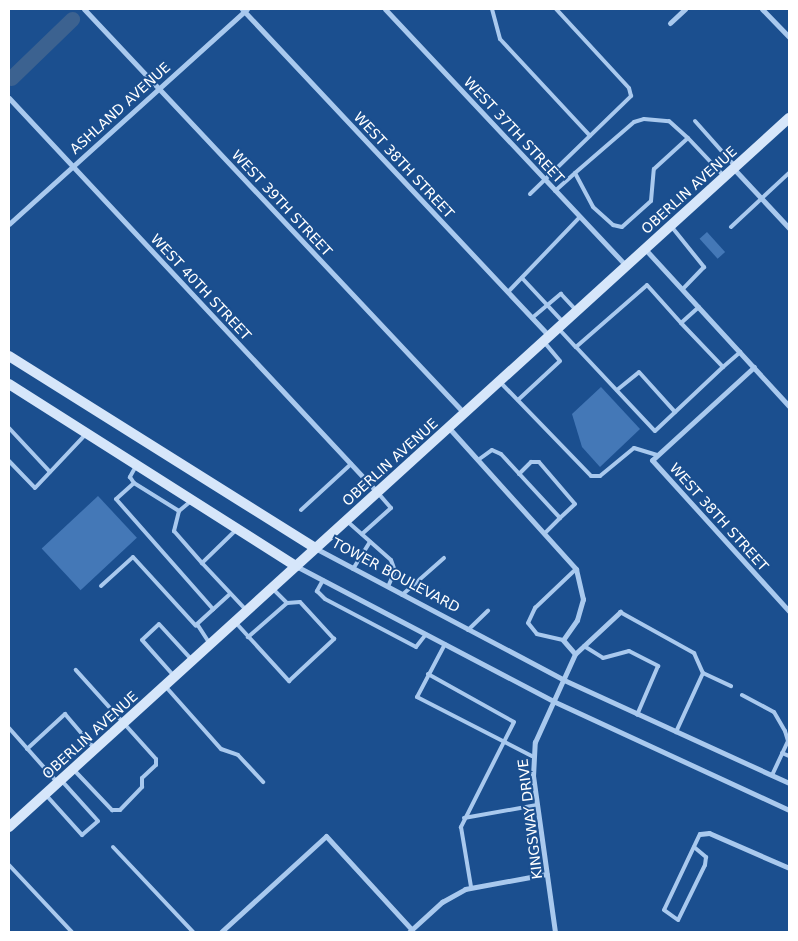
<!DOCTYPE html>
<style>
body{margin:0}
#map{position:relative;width:798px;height:941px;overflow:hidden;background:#1b4f8f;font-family:"DejaVu Sans",sans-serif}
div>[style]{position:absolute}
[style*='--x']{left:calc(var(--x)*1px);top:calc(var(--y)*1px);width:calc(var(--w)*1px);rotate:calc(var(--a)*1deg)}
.river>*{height:15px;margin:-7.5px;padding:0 7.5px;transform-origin:7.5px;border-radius:7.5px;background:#3c6290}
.building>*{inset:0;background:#4478b7;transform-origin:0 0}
.lane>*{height:4px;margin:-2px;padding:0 2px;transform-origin:2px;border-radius:2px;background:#a9c9ee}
.street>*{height:5px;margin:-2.5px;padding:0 2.5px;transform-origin:2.5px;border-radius:2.5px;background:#a9c9ee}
.secondary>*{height:10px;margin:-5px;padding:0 5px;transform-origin:5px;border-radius:5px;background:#d6e6fa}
span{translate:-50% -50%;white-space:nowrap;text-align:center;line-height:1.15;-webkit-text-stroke:4px #1b4f8f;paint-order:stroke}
.street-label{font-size:14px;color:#fff}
.frame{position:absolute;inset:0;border:10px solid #fff;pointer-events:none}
</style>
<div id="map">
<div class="river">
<div style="--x:11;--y:78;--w:85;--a:-44"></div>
</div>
<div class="building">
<div style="left:707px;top:232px;width:27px;height:10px;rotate:48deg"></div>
<div style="clip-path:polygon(601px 387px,640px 429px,600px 467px,582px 447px,572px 414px)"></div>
<div style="left:98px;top:496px;width:57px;height:77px;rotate:47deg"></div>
</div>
<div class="lane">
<div style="--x:492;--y:9;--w:31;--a:75"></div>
<div style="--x:500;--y:39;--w:132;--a:47.1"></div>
<div style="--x:695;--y:121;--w:59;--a:48.4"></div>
<div style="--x:575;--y:173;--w:78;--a:-40.8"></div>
<div style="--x:634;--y:122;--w:10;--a:-17"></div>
<div style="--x:644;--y:119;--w:25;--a:5"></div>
<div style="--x:669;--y:121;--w:25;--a:42"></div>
<div style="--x:555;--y:191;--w:27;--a:-42"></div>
<div style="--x:575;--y:173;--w:38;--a:62"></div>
<div style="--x:593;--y:207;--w:27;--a:42"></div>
<div style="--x:613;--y:225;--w:9;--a:13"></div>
<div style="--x:622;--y:227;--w:39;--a:-42"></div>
<div style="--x:651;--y:201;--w:32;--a:-85"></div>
<div style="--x:654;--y:169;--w:46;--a:-42.4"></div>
<div style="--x:688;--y:138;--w:51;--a:46.6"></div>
<div style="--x:530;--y:194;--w:141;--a:-44.1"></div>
<div style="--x:631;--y:96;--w:8;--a:-104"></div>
<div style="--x:629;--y:88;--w:108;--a:-132.7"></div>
<div style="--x:671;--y:226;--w:53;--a:51.2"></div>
<div style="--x:704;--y:267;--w:30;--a:134"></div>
<div style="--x:731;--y:227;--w:79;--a:-43"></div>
<div style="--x:522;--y:278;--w:62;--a:47"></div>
<div style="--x:508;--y:292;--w:104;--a:-46.2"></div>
<div style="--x:532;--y:318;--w:38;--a:-40"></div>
<div style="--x:561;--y:294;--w:22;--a:47"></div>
<div style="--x:681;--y:323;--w:61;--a:46.3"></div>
<div style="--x:723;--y:367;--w:23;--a:-41"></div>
<div style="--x:558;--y:328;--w:26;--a:47"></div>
<div style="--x:576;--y:347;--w:94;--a:-41.1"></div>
<div style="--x:647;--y:285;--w:51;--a:48.2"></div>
<div style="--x:681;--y:323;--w:24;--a:-42"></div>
<div style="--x:576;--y:347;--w:115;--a:46.8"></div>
<div style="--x:655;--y:431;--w:93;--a:-43.3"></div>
<div style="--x:501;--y:383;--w:129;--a:45.9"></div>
<div style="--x:591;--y:476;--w:9;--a:0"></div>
<div style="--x:600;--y:476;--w:44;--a:-39.5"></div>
<div style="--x:634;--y:448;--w:24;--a:17"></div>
<div style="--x:617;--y:390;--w:28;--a:-39"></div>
<div style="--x:639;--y:372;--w:54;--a:48"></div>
<div style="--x:518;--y:400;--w:57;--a:-42.9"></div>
<div style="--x:560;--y:361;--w:23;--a:-130"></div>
<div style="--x:9;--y:428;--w:60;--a:47"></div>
<div style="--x:478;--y:460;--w:17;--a:-36"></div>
<div style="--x:492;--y:450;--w:10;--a:24"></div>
<div style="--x:501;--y:454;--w:87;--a:47.3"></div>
<div style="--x:560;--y:518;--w:21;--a:135"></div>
<div style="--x:9;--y:461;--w:37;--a:46"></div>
<div style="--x:35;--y:488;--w:74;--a:-46.6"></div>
<div style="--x:136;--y:466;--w:13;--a:119"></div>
<div style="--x:130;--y:477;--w:7;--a:56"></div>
<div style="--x:134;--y:483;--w:53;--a:31.9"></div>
<div style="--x:179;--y:511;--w:16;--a:-40"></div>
<div style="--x:519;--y:474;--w:17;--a:-45"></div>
<div style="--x:531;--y:462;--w:8;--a:0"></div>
<div style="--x:539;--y:462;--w:55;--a:49.4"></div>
<div style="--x:575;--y:504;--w:21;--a:137"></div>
<div style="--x:134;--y:483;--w:24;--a:138"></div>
<div style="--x:116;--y:499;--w:147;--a:48.6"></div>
<div style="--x:301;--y:510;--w:68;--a:-42.6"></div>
<div style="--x:179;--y:511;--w:21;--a:104"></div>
<div style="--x:174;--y:531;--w:43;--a:48.8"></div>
<div style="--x:348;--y:522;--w:57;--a:41.5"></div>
<div style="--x:391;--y:560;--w:12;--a:70"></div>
<div style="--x:395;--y:571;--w:17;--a:114"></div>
<div style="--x:237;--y:529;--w:49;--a:135.8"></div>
<div style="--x:202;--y:563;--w:64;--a:46.9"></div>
<div style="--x:362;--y:534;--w:39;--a:-42"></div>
<div style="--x:391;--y:508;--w:18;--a:-131"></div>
<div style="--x:353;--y:569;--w:32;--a:-58"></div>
<div style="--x:323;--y:580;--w:13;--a:119"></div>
<div style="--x:317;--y:591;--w:11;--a:45"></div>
<div style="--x:325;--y:599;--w:103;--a:27.8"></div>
<div style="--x:416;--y:647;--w:16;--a:-52"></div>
<div style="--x:101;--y:586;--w:43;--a:-42.2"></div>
<div style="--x:133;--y:557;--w:93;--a:47.6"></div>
<div style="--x:273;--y:589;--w:20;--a:45"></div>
<div style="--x:402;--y:595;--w:56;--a:-41.4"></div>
<div style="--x:620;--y:612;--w:85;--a:29"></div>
<div style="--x:694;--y:653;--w:22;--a:66"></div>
<div style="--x:703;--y:673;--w:65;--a:114.6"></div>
<div style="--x:236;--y:623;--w:79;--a:47.6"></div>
<div style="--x:289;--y:681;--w:62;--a:-43"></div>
<div style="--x:334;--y:639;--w:50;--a:-132.6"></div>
<div style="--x:300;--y:602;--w:13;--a:176"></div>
<div style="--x:287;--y:603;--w:52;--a:138.9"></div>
<div style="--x:468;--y:630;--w:28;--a:-44"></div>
<div style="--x:563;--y:640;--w:27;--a:-167"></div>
<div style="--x:537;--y:634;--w:14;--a:-129"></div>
<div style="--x:528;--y:623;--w:17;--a:-65"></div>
<div style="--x:535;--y:608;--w:57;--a:-43.6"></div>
<div style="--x:210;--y:644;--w:24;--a:-123"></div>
<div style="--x:197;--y:624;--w:45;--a:-42.3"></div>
<div style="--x:445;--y:644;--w:60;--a:117.8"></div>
<div style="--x:417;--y:697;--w:129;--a:27.2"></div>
<div style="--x:584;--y:646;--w:22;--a:32"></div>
<div style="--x:603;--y:658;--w:27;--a:-15"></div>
<div style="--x:629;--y:651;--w:33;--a:27"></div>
<div style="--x:658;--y:666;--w:53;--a:113.2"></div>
<div style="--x:703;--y:673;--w:31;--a:25"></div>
<div style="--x:428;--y:674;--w:98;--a:29.2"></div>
<div style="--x:514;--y:722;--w:118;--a:116.8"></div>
<div style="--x:461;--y:827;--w:61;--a:80.5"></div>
<div style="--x:174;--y:676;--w:48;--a:-131.6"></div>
<div style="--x:142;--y:640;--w:23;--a:-43"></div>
<div style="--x:159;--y:624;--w:49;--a:47.5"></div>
<div style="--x:166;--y:687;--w:83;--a:48.4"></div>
<div style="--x:221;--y:749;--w:18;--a:19"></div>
<div style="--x:238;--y:755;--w:37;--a:47"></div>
<div style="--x:742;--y:695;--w:36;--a:28"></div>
<div style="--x:774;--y:712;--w:22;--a:60"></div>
<div style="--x:785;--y:731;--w:10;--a:73"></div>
<div style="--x:788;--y:741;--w:38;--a:115"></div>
<div style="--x:9;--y:728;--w:71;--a:48.4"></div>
<div style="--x:27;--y:749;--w:52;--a:-42.6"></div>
<div style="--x:65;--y:714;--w:45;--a:49.5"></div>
<div style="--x:782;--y:753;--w:8;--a:23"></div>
<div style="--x:73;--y:769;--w:57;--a:46.4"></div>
<div style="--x:112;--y:810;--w:8;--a:0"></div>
<div style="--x:120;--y:810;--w:32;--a:-46"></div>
<div style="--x:142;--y:787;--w:9;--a:-90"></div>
<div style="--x:142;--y:778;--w:19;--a:-43"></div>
<div style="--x:156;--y:765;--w:6;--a:-90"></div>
<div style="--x:156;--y:759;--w:120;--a:-132"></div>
<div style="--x:46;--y:795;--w:54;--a:48"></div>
<div style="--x:82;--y:835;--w:21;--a:-41"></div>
<div style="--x:98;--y:821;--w:55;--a:-132.1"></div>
<div style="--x:464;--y:818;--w:74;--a:-10.1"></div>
<div style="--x:113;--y:847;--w:117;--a:46.7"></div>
<div style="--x:694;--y:847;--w:16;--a:40"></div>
<div style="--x:706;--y:857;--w:8;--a:97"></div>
<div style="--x:705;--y:865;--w:61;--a:116.1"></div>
<div style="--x:678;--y:920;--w:17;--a:-144"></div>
<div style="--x:664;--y:910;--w:84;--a:-64.7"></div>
<div style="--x:9;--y:865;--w:92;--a:46.8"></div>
</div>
<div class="street">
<div style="--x:84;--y:9;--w:555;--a:46.75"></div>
<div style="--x:242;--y:9;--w:449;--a:46.8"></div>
<div style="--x:385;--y:9;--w:352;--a:46.8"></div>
<div style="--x:762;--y:9;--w:39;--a:46"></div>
<div style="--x:670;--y:23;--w:21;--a:-43"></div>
<div style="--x:9;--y:98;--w:539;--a:46.95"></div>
<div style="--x:734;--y:169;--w:81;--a:47"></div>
<div style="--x:9;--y:224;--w:321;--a:-42.1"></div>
<div style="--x:645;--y:249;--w:213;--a:47.5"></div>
<div style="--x:754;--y:367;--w:138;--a:137.6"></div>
<div style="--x:652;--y:460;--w:204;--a:47.8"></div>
<div style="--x:449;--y:428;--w:190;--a:48"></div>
<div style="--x:576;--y:569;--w:31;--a:77"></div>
<div style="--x:583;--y:599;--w:22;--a:106"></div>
<div style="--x:577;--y:620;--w:24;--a:125"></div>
<div style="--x:563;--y:640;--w:18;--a:49"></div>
<div style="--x:315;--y:548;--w:282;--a:27.9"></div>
<div style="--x:564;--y:680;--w:247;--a:24.6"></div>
<div style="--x:296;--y:566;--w:290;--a:27.7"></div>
<div style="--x:553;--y:701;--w:260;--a:24.8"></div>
<div style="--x:700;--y:834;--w:9;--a:-6"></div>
<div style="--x:709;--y:833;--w:87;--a:23.6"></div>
<div style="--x:221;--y:932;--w:142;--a:-42.4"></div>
<div style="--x:326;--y:836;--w:127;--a:47.5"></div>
<div style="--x:409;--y:932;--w:45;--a:-42.3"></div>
<div style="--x:442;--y:902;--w:26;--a:-29"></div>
<div style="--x:465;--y:889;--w:83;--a:-10.4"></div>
<div style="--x:555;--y:932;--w:158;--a:-98"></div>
<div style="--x:533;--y:776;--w:34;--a:-87"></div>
<div style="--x:535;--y:742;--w:97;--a:-65.6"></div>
<div style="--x:575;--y:654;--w:62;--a:-43"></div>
</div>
<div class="secondary">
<div style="--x:9;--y:356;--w:361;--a:32.1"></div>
<div style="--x:9;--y:384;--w:340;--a:32.4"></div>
<div style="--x:9;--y:827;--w:1054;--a:-42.27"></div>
</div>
<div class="street-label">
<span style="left:120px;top:108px;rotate:-42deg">ASHLAND AVENUE</span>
<span style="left:514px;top:130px;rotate:47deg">WEST 37TH STREET</span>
<span style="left:404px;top:165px;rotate:47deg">WEST 38TH STREET</span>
<span style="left:689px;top:190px;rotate:-42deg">OBERLIN AVENUE</span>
<span style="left:282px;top:203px;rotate:47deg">WEST 39TH STREET</span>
<span style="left:201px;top:287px;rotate:47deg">WEST 40TH STREET</span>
<span style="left:390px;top:462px;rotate:-42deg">OBERLIN AVENUE</span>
<span style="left:719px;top:517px;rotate:48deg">WEST 38TH STREET</span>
<span style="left:396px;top:575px;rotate:28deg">TOWER BOULEVARD</span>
<span style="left:90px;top:735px;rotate:-42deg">OBERLIN AVENUE</span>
<span style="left:530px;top:819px;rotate:-97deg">KINGSWAY DRIVE</span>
</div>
<div class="frame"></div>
</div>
